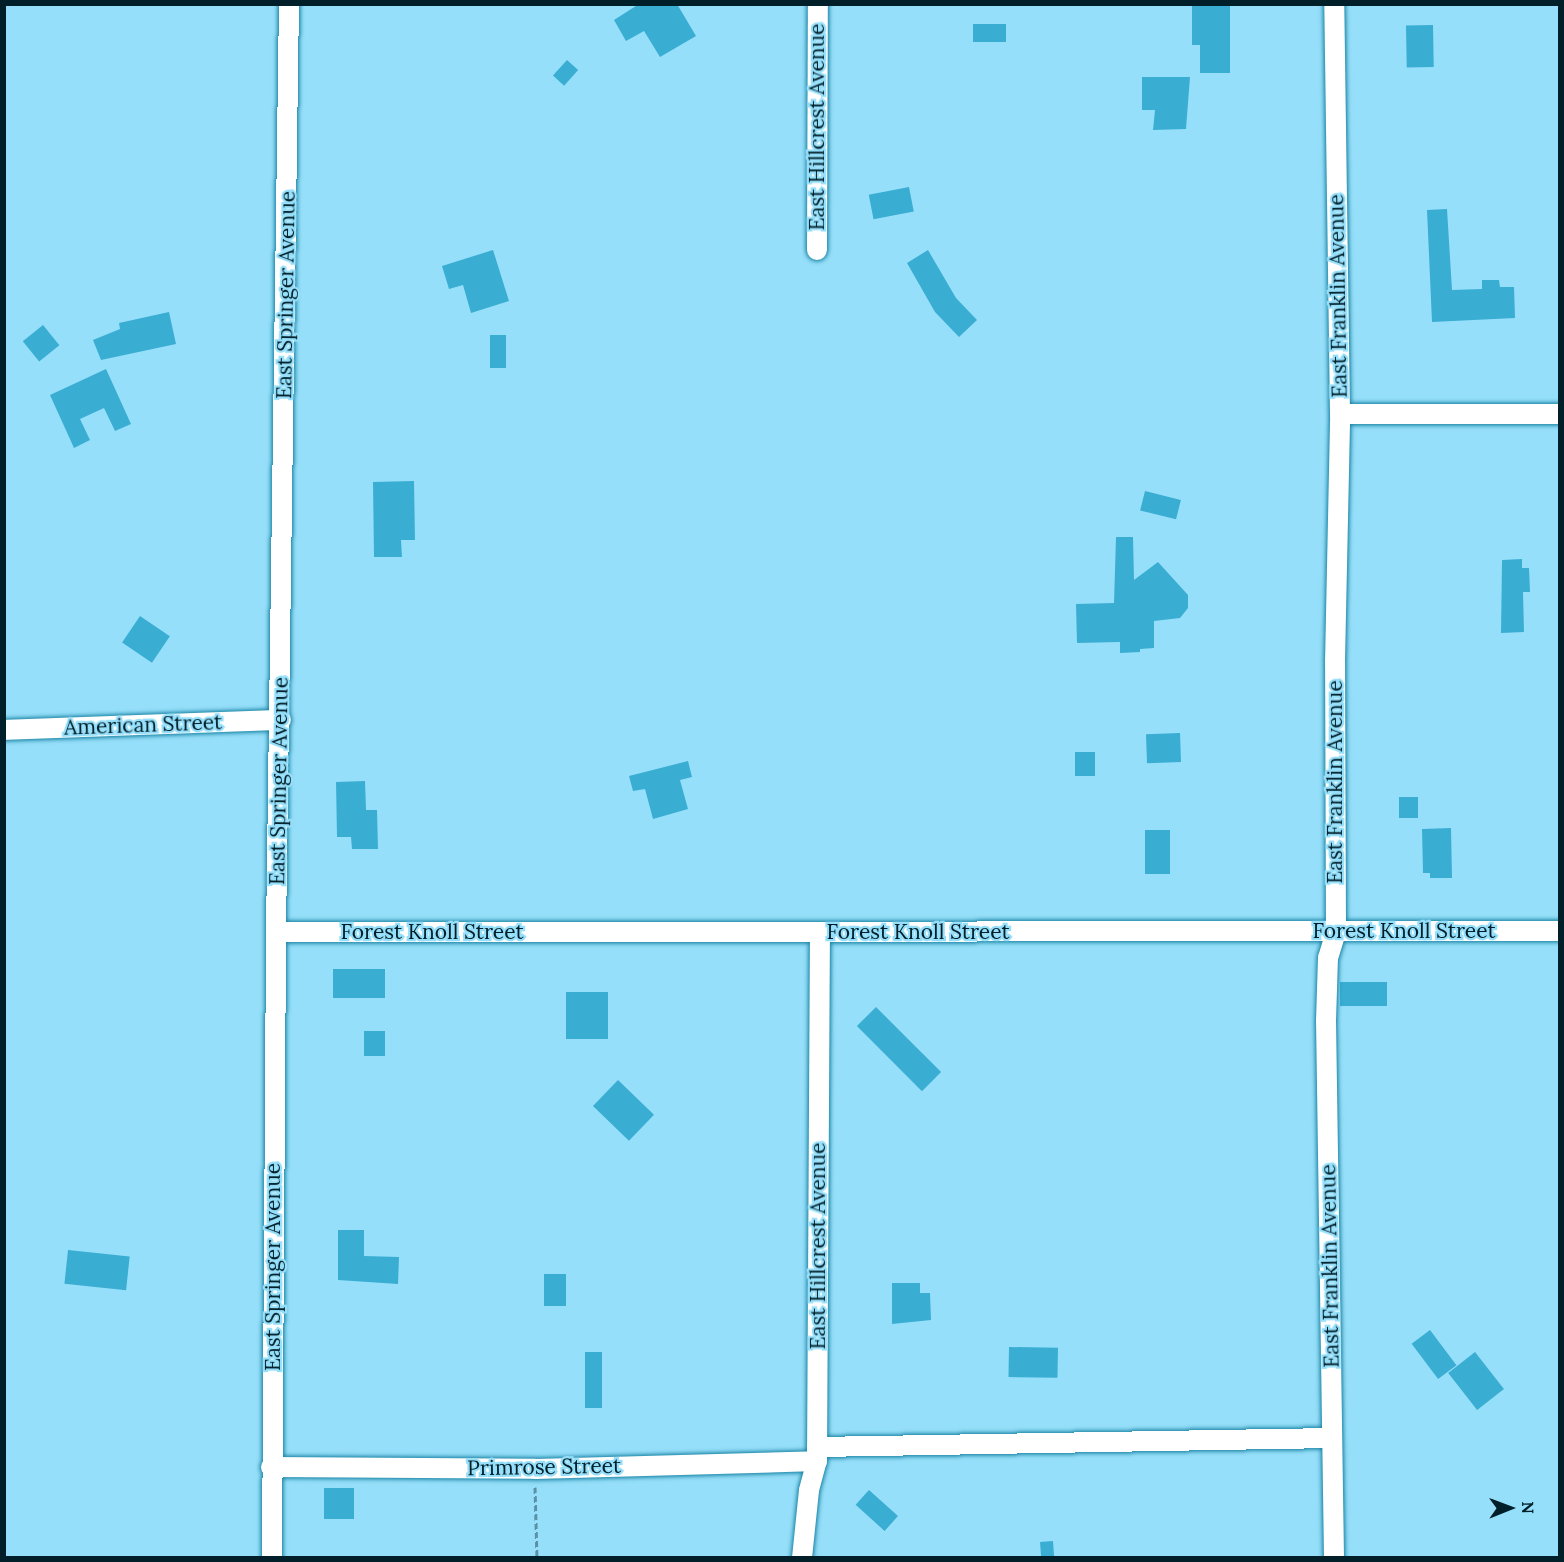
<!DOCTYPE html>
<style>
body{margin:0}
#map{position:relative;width:1564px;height:1562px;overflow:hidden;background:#96dffa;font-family:Lora,serif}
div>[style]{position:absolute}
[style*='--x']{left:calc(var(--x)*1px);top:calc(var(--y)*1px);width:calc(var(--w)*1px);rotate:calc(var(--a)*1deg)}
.building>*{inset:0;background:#3aadd3;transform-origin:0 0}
.path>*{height:3px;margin-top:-1.5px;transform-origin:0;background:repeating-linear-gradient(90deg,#5a91a5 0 6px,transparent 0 9px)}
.roads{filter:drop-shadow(0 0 2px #1a85a5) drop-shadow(0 0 2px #1a85a5)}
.street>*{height:20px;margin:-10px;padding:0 10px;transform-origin:10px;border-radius:10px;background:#fff}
span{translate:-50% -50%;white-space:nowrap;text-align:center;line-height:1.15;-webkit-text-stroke:4.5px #96dffa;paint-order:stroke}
.street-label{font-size:21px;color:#011f29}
.frame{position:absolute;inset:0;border:6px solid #011f29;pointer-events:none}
.north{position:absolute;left:1480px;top:1478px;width:60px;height:60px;-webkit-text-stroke:4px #96dffa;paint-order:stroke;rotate:89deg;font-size:16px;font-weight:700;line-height:24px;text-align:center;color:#011f29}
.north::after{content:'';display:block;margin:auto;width:21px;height:27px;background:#011f29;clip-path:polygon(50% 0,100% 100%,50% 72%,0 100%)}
</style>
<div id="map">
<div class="building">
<div style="clip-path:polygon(639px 4px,677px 4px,696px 36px,660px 57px,644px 31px,626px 41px,614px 20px)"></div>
<div style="clip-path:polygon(1192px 4px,1230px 4px,1230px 73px,1200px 73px,1200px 45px,1192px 45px)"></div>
<div style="left:973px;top:24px;width:33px;height:18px"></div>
<div style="left:1433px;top:25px;width:42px;height:27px;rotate:89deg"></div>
<div style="left:567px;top:60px;width:15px;height:21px;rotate:42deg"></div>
<div style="clip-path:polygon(1142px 77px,1190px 77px,1186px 129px,1153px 130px,1155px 110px,1142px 110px)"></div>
<div style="left:909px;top:187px;width:25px;height:41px;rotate:79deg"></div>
<div style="clip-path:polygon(1447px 209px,1452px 290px,1482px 289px,1482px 280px,1499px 280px,1500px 287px,1514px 287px,1515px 318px,1432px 322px,1427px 210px)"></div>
<div style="clip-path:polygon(493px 250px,509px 301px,471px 313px,463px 285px,449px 289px,442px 266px)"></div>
<div style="clip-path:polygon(928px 250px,956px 298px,977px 320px,959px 337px,935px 312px,907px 263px)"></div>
<div style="clip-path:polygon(169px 312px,176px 344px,101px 360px,93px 340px,120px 329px,119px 323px)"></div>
<div style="left:43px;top:325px;width:26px;height:26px;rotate:51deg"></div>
<div style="left:490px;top:335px;width:16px;height:33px"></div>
<div style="clip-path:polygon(106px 369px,131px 424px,115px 431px,104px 408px,80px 419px,90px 440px,74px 448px,50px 395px)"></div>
<div style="clip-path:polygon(414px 481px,415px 540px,401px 540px,402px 557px,374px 557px,373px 482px)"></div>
<div style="left:1145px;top:491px;width:37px;height:20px;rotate:14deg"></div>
<div style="clip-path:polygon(1116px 537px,1133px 537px,1134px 580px,1158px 562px,1188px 595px,1188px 608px,1180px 618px,1154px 621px,1154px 648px,1140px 649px,1140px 652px,1120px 653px,1120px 642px,1077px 643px,1076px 604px,1114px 603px)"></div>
<div style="clip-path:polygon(1522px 559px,1522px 568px,1529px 568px,1530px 592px,1523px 592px,1524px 632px,1501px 633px,1502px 560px)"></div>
<div style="left:140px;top:616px;width:36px;height:32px;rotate:34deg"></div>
<div style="left:1180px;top:733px;width:29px;height:34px;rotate:88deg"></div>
<div style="left:1095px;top:752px;width:24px;height:20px;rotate:90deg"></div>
<div style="clip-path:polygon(688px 761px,692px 777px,680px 780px,688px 809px,653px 819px,645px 789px,633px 791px,629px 776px)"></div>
<div style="clip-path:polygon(365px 781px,366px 810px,377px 810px,378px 849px,352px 849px,351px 837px,337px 837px,336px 782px)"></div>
<div style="left:1399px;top:797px;width:19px;height:21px"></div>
<div style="clip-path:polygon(1451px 828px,1452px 878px,1430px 878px,1430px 873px,1423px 873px,1422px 829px)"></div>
<div style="left:1145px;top:830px;width:25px;height:44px"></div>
<div style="left:333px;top:969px;width:52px;height:29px"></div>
<div style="left:1387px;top:982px;width:24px;height:47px;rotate:90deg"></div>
<div style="left:566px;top:992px;width:42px;height:47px"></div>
<div style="left:876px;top:1007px;width:92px;height:27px;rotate:45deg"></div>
<div style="left:364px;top:1031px;width:21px;height:25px"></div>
<div style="left:618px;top:1080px;width:50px;height:36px;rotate:44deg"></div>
<div style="clip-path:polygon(338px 1230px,364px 1230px,364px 1256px,399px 1257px,398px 1284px,338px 1280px)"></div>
<div style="left:68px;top:1250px;width:62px;height:34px;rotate:6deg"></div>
<div style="left:544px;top:1274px;width:22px;height:32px"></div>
<div style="clip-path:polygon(892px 1283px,920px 1283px,920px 1293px,930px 1293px,931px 1320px,892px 1324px)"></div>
<div style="left:1430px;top:1330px;width:44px;height:23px;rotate:53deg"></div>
<div style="left:1009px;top:1347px;width:49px;height:30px;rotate:1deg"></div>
<div style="left:585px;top:1352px;width:17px;height:56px"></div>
<div style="left:1475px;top:1352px;width:47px;height:34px;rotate:52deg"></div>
<div style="left:354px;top:1488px;width:31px;height:30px;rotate:90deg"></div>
<div style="left:869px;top:1490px;width:39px;height:20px;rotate:42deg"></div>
<div style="left:1053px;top:1541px;width:16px;height:13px;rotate:86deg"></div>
</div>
<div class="path">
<div style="--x:535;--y:1487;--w:71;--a:88.4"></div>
</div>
<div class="roads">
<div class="street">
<div style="--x:817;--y:250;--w:246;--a:-89.8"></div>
<div style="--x:1340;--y:414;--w:220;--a:0"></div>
<div style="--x:4;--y:730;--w:277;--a:-2.1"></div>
<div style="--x:276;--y:932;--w:1284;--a:-0.04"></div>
<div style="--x:817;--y:1447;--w:515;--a:-1"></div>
<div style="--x:271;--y:1467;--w:264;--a:0.4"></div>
<div style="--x:535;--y:1469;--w:282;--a:-1.6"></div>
<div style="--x:272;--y:1558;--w:626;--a:-89.63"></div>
<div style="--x:276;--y:932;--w:928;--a:-89.2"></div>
<div style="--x:802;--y:1558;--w:68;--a:-84.1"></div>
<div style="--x:809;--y:1490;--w:30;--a:-75"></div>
<div style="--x:817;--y:1461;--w:529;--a:-89.68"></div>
<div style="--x:1334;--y:1558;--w:537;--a:-90.85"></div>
<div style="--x:1326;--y:1021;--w:63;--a:-88.2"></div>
<div style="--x:1328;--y:958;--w:28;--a:-73"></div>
<div style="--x:1336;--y:931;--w:269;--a:-90.2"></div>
<div style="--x:1335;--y:662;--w:248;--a:-88.8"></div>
<div style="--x:1340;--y:414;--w:410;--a:-90.8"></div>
</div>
</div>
<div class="street-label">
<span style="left:817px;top:127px;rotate:-90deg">East Hillcrest Avenue</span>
<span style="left:286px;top:295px;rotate:-89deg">East Springer Avenue</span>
<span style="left:1338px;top:296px;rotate:-91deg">East Franklin Avenue</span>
<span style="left:143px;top:725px;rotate:-2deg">American Street</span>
<span style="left:279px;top:781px;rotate:-89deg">East Springer Avenue</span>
<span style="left:1335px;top:782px;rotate:-90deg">East Franklin Avenue</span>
<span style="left:1404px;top:931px">Forest Knoll Street</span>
<span style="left:432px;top:932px">Forest Knoll Street</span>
<span style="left:918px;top:932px">Forest Knoll Street</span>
<span style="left:818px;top:1246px;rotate:-90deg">East Hillcrest Avenue</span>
<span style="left:1330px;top:1266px;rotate:-91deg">East Franklin Avenue</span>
<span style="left:273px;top:1267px;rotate:-90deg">East Springer Avenue</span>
<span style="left:544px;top:1467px;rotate:-1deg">Primrose Street</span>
</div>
<div class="frame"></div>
<div class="north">N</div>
</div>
